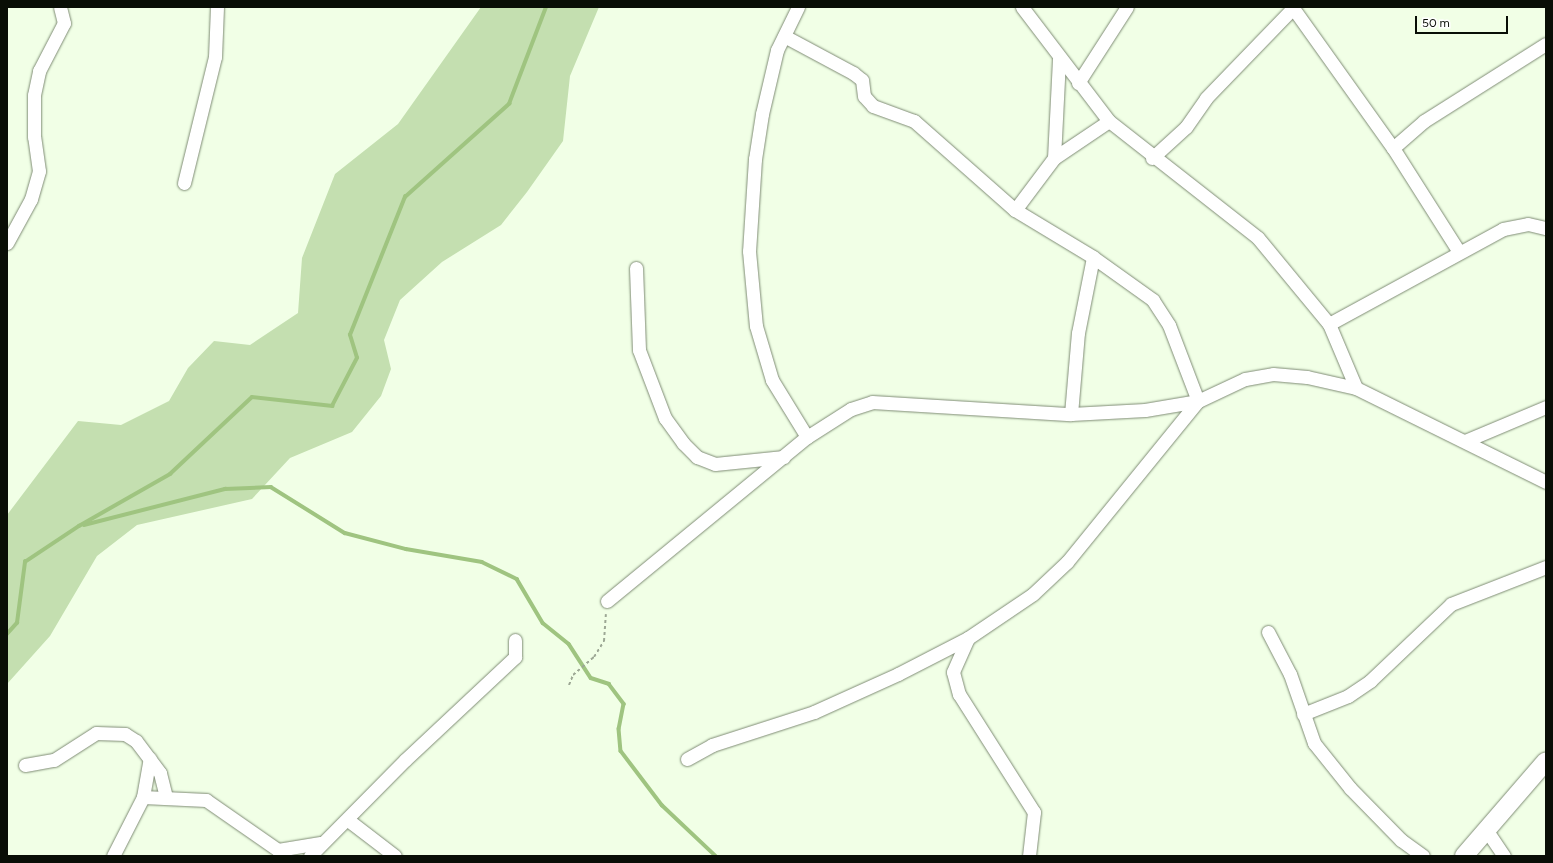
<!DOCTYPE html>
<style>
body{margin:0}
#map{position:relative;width:1553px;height:863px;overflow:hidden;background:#f1ffe6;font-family:Figtree,sans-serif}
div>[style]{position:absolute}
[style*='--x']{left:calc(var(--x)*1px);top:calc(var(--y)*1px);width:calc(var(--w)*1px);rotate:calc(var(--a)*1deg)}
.green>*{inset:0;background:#c4dfb0}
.stream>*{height:3.5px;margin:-1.75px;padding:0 1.75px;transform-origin:1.75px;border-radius:1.75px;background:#9fc480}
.path>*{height:2px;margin-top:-1px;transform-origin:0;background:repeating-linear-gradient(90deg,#9da895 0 3px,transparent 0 6px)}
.roads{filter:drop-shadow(0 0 1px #7f8c75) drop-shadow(0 0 1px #7f8c75)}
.street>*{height:13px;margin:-6.5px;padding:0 6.5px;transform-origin:6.5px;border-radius:6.5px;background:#fff}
.secondary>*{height:18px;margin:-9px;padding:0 9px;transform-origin:9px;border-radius:9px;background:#fff}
span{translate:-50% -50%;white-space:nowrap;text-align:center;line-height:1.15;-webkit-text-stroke:3px #fff;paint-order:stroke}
.frame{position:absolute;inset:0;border:8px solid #090e06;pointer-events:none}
.scale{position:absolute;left:1415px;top:16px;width:93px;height:18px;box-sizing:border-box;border:2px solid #090e06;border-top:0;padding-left:5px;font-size:12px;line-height:14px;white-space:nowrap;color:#090e06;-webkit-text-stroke:3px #fff;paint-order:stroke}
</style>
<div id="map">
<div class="green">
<div style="clip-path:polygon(481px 7px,599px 7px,570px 76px,563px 141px,527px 192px,501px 225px,442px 262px,400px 300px,384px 340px,391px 369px,381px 396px,352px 432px,290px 458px,252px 499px,137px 525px,97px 556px,50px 636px,7px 684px,7px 515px,78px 421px,121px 425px,169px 401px,188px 368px,214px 341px,250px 345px,298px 313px,302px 258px,335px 174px,398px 124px)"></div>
</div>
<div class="stream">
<div style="--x:84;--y:525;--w:146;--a:-14.3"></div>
<div style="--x:225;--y:489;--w:46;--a:-2.5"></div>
<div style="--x:271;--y:487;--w:87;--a:31.9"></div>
<div style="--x:345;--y:533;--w:63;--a:14.7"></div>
<div style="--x:406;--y:549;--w:77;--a:9.7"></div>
<div style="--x:482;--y:562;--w:39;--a:26"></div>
<div style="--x:517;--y:579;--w:51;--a:59.4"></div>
<div style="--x:543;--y:623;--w:33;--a:39"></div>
<div style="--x:569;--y:644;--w:40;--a:57.1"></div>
<div style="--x:591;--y:678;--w:19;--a:18"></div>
<div style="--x:609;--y:684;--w:25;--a:53"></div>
<div style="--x:624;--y:704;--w:25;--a:101"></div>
<div style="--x:619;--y:729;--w:22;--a:85"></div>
<div style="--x:621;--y:751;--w:68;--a:52.8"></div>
<div style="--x:662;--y:805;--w:74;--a:43.4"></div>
<div style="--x:7;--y:634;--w:15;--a:-48"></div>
<div style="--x:17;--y:623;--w:62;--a:-82.5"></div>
<div style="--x:25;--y:562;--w:65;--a:-33.7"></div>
<div style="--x:79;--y:526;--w:105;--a:-29.7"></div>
<div style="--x:170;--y:474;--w:112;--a:-43.2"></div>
<div style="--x:252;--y:397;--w:81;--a:6.4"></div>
<div style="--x:332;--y:406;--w:54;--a:-62.5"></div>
<div style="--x:357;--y:358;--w:24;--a:-107"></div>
<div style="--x:350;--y:335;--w:149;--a:-68.3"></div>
<div style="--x:405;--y:197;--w:140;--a:-41.8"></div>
<div style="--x:509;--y:104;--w:104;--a:-69.1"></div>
</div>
<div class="path">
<div style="--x:569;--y:685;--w:11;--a:-68"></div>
<div style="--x:573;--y:675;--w:28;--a:-41"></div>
<div style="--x:594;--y:657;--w:19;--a:-58"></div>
<div style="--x:604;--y:641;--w:27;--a:-86"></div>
</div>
<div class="roads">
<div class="street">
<div style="--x:798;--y:7;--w:48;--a:116"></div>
<div style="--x:777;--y:50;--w:66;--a:103.2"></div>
<div style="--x:762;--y:114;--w:46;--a:98.8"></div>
<div style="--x:755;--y:159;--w:92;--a:93.7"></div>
<div style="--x:749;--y:251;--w:75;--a:84.7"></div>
<div style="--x:756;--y:326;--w:56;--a:73.5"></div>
<div style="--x:772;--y:380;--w:67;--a:58.4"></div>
<div style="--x:1022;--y:7;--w:143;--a:52.7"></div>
<div style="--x:1109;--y:121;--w:189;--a:38.1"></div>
<div style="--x:1258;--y:238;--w:112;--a:50.5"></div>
<div style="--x:1329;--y:324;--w:69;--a:67.1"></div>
<div style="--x:1293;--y:8;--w:172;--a:54.5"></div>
<div style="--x:1393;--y:148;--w:123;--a:57.6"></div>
<div style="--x:1078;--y:83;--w:90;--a:-57.2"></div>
<div style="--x:1393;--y:148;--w:41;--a:-41.1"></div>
<div style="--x:1424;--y:121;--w:144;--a:-32.3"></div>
<div style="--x:1054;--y:158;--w:100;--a:-87.1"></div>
<div style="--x:1152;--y:158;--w:46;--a:-42.4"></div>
<div style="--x:1186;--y:127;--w:35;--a:-55"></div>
<div style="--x:1206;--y:98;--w:127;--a:-46"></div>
<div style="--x:184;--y:183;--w:130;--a:-76.2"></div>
<div style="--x:215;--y:57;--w:50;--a:-87.7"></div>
<div style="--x:1015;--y:210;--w:65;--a:-53.1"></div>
<div style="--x:1054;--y:158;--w:66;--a:-33.9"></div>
<div style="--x:7;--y:243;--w:50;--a:-61.4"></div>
<div style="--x:31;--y:199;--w:29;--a:-74"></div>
<div style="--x:39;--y:171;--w:34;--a:-98"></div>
<div style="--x:34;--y:137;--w:42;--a:-90"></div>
<div style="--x:34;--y:95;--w:25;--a:-78"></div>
<div style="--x:39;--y:71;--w:54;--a:-62.5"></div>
<div style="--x:64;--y:23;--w:16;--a:-104"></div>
<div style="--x:636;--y:268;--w:82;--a:87.9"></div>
<div style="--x:639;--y:350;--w:73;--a:69.1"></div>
<div style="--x:665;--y:418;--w:31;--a:54"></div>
<div style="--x:683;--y:443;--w:20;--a:45"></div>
<div style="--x:697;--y:457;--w:19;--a:21"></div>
<div style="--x:715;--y:464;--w:69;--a:-5.8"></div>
<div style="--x:1329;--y:324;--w:198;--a:-28.6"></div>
<div style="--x:1503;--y:229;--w:25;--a:-11"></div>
<div style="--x:1528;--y:224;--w:18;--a:13"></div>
<div style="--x:1071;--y:414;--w:81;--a:-85.1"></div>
<div style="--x:1078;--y:333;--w:77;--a:-78.8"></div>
<div style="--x:1465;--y:441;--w:88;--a:-22.8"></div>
<div style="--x:607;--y:601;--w:259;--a:-39.4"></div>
<div style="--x:807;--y:437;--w:52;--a:-32.5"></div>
<div style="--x:851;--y:409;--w:22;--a:-18"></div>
<div style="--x:872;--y:402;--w:199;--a:3.5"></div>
<div style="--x:1071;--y:414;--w:74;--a:-3.1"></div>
<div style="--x:1145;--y:410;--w:54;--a:-9.6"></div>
<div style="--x:1198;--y:401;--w:52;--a:-25.1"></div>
<div style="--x:1245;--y:379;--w:28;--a:-10"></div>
<div style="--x:1273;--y:374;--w:34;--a:5"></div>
<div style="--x:1307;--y:377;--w:50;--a:12.7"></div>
<div style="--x:1356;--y:388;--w:212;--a:26.3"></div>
<div style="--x:1268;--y:632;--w:47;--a:62.4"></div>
<div style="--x:1290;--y:674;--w:73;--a:70.8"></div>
<div style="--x:1314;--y:743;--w:58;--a:51.3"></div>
<div style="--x:1350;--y:788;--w:73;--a:45.6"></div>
<div style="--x:1401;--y:840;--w:27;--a:36"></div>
<div style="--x:968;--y:638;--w:37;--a:114"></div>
<div style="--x:953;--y:672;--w:23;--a:75"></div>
<div style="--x:959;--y:694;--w:140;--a:57.6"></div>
<div style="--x:1034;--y:812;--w:44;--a:96.5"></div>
<div style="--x:1303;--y:714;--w:48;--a:-21.8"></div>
<div style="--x:1348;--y:696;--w:27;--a:-34"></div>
<div style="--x:1370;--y:681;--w:112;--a:-43.5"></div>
<div style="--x:1451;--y:604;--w:102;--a:-21.3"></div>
<div style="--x:687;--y:759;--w:29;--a:-29"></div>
<div style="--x:712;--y:745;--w:107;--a:-17.9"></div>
<div style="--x:814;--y:712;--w:92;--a:-24.3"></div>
<div style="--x:898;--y:674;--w:79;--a:-27.2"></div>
<div style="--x:968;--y:638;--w:78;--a:-34.1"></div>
<div style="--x:1033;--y:594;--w:47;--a:-43.3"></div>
<div style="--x:1067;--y:562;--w:208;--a:-50.9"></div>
<div style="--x:1198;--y:401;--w:81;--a:-110.9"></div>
<div style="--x:1169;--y:325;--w:30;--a:-123"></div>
<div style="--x:1153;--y:300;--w:74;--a:-144.4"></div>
<div style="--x:1093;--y:257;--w:91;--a:-148.9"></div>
<div style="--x:1015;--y:210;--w:135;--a:-138.6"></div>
<div style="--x:914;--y:121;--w:44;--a:-159.9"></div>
<div style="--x:873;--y:106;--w:13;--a:-132"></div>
<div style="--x:864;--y:96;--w:16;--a:-97"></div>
<div style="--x:862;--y:80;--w:11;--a:-142"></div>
<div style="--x:853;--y:73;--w:78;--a:-151.8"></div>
<div style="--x:25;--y:765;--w:29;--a:-10"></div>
<div style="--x:54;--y:760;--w:50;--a:-32.7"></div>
<div style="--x:96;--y:733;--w:29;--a:2"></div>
<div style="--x:125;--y:734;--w:13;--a:32"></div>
<div style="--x:136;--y:741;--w:40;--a:53"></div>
<div style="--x:160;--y:773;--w:25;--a:76"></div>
<div style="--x:143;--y:797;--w:63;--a:2.7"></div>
<div style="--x:206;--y:800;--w:88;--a:34.8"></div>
<div style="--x:278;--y:850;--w:43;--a:-9.5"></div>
<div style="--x:348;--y:820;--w:59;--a:37.5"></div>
<div style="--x:1485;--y:828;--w:34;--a:56"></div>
<div style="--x:113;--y:856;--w:66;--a:-63"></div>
<div style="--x:143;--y:797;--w:39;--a:-80"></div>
<div style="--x:310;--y:856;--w:135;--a:-45.3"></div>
<div style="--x:405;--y:760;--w:151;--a:-43.1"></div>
<div style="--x:515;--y:657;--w:17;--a:-90"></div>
</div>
<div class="secondary">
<div style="--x:1464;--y:856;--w:125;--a:-49.2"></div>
</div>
</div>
<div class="frame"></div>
<div class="scale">50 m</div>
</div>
